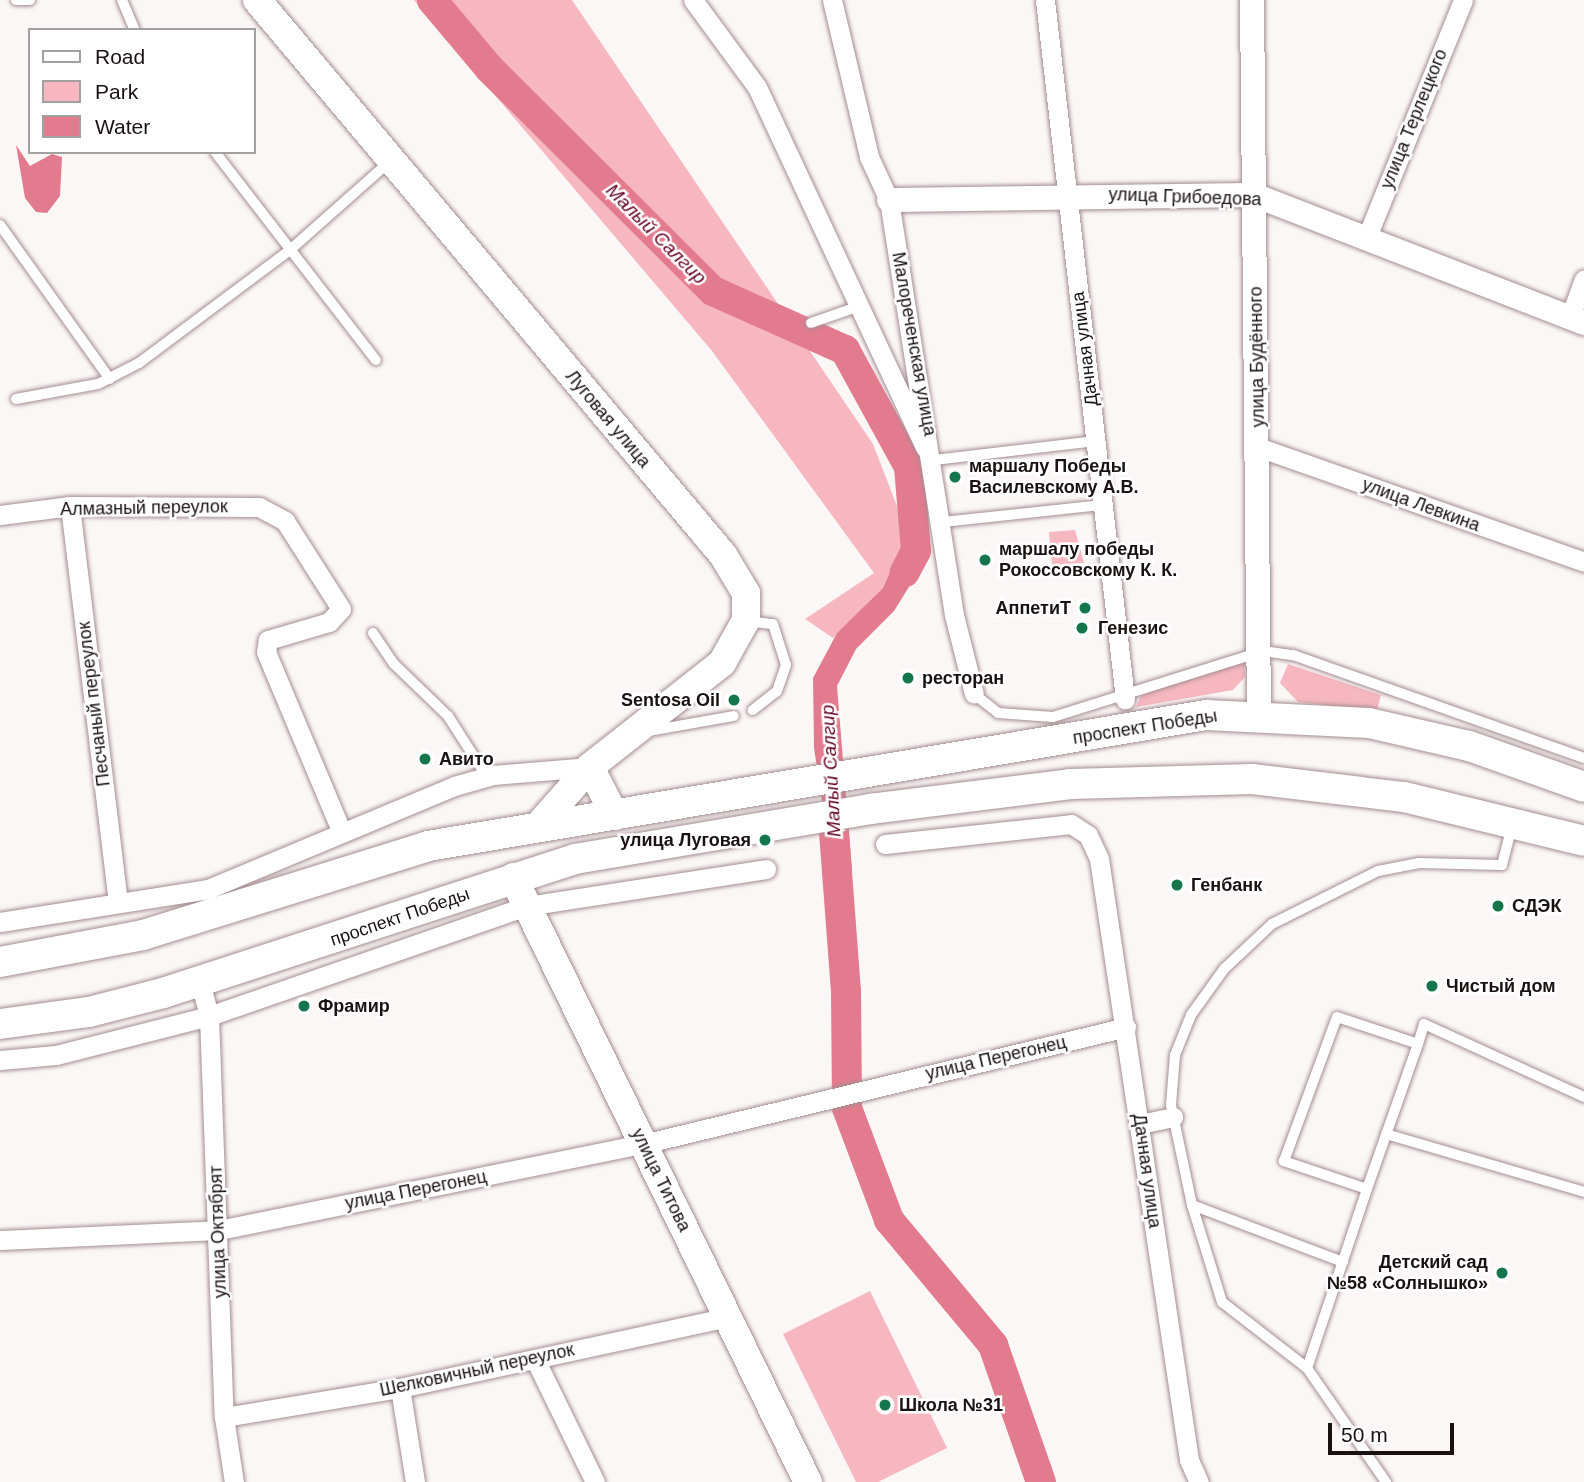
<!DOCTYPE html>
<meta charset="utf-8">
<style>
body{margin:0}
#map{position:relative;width:1584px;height:1482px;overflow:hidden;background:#fcf7f7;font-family:Helvetica,sans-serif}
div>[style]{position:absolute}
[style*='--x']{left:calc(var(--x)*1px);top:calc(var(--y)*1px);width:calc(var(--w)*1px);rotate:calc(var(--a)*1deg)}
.green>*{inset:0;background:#f6b7c0}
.water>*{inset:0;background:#e37b8e}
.river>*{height:30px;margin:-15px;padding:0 15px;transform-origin:15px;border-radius:15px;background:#e37b8e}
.roads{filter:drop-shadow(0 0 2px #a48d90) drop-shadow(0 0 2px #a48d90)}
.service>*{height:10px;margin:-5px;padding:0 5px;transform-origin:5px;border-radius:5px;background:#fff}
.minor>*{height:19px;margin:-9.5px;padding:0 9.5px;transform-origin:9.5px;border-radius:9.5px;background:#fff}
.tertiary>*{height:24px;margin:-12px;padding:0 12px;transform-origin:12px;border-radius:12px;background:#fff}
.secondary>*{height:28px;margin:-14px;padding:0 14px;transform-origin:14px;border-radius:14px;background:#fff}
.primary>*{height:30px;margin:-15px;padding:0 15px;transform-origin:15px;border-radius:15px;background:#fff}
.dots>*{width:19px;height:19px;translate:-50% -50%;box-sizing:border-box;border:4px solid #fff;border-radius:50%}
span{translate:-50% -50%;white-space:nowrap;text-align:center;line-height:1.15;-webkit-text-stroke:5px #fff;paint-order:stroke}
.street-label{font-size:18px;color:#191112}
.poi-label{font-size:18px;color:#191112;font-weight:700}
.left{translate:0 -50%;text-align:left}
.right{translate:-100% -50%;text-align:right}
.water-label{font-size:19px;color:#650426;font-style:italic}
.legend{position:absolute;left:28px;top:28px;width:228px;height:126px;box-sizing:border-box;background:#fff;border:2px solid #a3a0a0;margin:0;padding:9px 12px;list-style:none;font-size:21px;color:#191112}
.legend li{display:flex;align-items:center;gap:14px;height:35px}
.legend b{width:35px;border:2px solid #a3a0a0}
.scale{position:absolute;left:1328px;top:1423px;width:126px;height:32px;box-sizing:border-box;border:4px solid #191112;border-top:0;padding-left:9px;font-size:21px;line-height:24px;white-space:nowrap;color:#191112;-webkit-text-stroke:5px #fff;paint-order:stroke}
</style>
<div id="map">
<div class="green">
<div style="clip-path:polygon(414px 0,572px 0,873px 444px,907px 532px,883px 588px,833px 638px,805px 619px,874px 573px,712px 351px)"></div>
<div style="clip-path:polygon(1075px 530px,1084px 563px,1052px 565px,1049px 532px)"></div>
<div style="clip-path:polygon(1235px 659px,1244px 661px,1245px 677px,1233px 690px,1136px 707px,1141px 696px)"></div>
<div style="clip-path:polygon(1288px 664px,1381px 695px,1377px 711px,1298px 702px,1280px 683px)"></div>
<div style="clip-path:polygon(870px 1291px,947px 1448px,878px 1482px,856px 1482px,783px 1334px)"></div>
</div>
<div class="water">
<div style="clip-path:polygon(16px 145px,30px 166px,52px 154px,62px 157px,60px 196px,47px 213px,36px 212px,25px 198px)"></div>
<div style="clip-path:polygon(907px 532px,929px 536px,922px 566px,894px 611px,856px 649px,837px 686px,852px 871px,833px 874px,814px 748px,813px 678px,837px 633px,883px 588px)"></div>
</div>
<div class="river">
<div style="--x:432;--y:0;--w:89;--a:50"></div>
<div style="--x:489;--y:68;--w:316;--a:44.9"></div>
<div style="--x:713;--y:291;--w:145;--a:24.1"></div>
<div style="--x:845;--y:350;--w:133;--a:61.3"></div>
<div style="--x:909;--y:467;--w:84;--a:85.2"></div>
<div style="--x:916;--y:551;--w:24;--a:118"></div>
<div style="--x:834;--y:832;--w:159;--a:85.7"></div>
<div style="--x:846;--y:991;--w:117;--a:89.5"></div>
<div style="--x:847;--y:1108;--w:120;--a:69.4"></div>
<div style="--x:889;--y:1220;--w:163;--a:50.2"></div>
<div style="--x:993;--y:1345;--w:145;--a:70.7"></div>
</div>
<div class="roads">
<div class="service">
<div style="--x:16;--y:0;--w:14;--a:0"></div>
<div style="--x:122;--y:0;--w:33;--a:67"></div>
<div style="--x:215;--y:152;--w:263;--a:52.3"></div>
<div style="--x:0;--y:225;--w:189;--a:54.5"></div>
<div style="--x:811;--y:323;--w:52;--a:-19.1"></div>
<div style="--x:16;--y:399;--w:83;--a:-10.4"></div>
<div style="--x:98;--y:384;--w:46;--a:-27.1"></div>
<div style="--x:139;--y:363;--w:189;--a:-36.8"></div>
<div style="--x:290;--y:250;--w:131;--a:-41.6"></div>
<div style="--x:934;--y:460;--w:163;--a:-6.7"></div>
<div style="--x:943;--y:522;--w:161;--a:-6.1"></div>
<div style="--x:747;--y:621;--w:26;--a:7"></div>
<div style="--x:773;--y:624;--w:43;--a:72.4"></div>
<div style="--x:786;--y:665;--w:28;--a:109"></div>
<div style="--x:777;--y:691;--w:31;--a:142"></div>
<div style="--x:373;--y:633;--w:37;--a:56"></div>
<div style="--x:394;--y:664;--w:75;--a:43.9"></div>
<div style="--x:448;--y:716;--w:72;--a:57.4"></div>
<div style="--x:974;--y:694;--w:31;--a:38"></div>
<div style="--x:998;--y:713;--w:55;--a:4.2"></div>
<div style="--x:1053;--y:717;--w:220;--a:-17.4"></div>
<div style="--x:1263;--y:651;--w:30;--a:8"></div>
<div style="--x:1293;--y:655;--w:309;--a:19.5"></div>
<div style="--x:649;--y:731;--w:86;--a:-10"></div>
<div style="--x:1337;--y:1017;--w:85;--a:18.4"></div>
<div style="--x:1418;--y:1044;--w:154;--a:109.4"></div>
<div style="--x:1367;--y:1189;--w:88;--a:-161.4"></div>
<div style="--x:1284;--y:1161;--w:153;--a:-69.8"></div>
<div style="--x:1418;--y:1044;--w:21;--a:-73"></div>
<div style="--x:1424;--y:1024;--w:176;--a:24.5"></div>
<div style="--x:1386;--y:1134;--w:206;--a:16.3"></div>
<div style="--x:1367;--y:1189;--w:189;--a:108.5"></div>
<div style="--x:1307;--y:1368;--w:139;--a:55.3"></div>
<div style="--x:1192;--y:1205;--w:102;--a:72.8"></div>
<div style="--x:1222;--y:1302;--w:108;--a:37.8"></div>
<div style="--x:1343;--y:1262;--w:161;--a:-159.3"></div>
<div style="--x:1192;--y:1205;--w:102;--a:-101.9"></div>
<div style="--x:1171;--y:1105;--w:50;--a:-85.4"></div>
<div style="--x:1175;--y:1055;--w:43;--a:-68.2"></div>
<div style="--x:1191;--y:1015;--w:57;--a:-54.3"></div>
<div style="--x:1224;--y:969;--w:66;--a:-43.2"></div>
<div style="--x:1272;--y:924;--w:119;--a:-26.6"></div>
<div style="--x:1378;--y:871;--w:42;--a:-11"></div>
<div style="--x:1419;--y:863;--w:83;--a:1.4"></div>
<div style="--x:1502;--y:865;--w:40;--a:-75.6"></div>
</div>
<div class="minor">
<div style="--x:693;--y:0;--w:108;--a:53.7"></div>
<div style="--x:757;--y:87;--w:398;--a:65"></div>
<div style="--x:832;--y:0;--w:161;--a:76.7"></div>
<div style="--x:869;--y:157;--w:47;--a:65.1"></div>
<div style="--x:889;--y:200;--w:420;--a:81.1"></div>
<div style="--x:954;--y:615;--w:81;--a:75.8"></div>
<div style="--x:1045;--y:0;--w:704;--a:83.47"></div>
<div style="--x:1366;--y:239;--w:258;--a:-67.9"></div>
<div style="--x:1570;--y:317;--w:40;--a:-69.8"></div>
<div style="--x:1258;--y:447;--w:346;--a:19.4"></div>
<div style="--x:70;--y:506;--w:398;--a:83.1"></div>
<div style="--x:0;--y:515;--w:71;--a:-7.3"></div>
<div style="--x:70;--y:506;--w:189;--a:0.3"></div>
<div style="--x:259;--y:507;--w:30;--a:28"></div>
<div style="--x:285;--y:521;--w:104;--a:57.5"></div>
<div style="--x:341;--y:609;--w:18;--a:133"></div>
<div style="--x:329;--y:622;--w:64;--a:163.6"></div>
<div style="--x:268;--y:640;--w:12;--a:99"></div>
<div style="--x:266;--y:652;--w:196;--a:67.2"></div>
<div style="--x:885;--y:844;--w:187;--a:-6.1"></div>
<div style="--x:1071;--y:824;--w:20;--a:33"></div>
<div style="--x:1088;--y:835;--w:26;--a:65"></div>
<div style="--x:1099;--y:859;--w:608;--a:81.48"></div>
<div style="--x:1189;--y:1460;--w:24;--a:66"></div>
<div style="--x:0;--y:922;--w:211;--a:-9"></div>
<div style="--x:208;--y:889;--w:267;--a:-22.7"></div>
<div style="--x:454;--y:786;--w:41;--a:-15.8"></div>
<div style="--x:493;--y:775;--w:97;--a:-4.7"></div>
<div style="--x:200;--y:982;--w:35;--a:75"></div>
<div style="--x:209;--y:1016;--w:401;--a:87.9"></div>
<div style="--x:224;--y:1417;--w:66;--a:81.3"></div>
<div style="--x:0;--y:1060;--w:56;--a:-5.1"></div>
<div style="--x:56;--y:1055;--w:158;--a:-14.3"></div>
<div style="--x:209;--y:1016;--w:336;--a:-19.1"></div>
<div style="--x:527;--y:906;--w:242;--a:-8.8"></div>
<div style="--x:1140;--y:1124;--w:34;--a:-12"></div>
<div style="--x:0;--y:1240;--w:219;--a:-2.6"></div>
<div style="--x:219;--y:1230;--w:433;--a:-11.5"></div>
<div style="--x:643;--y:1144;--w:497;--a:-13.6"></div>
<div style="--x:535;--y:1359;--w:137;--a:64"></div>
<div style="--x:400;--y:1388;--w:95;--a:80.9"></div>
<div style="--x:224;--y:1417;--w:178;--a:-9.4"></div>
<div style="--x:400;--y:1388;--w:336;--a:-12.2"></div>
</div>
<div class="tertiary">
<div style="--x:1252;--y:0;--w:713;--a:89.44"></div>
<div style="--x:889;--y:200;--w:365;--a:-0.8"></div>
<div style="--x:1254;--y:195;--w:354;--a:21.2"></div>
</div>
<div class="secondary">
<div style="--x:257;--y:0;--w:725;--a:49.98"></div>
<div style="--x:723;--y:555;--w:44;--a:58.8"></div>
<div style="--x:746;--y:593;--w:27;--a:90"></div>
<div style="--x:746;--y:620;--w:49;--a:119.2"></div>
<div style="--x:722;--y:663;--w:168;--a:141.8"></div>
<div style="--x:590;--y:767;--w:79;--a:131.4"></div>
<div style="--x:590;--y:767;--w:55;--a:63"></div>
<div style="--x:513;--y:877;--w:673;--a:64.01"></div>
</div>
<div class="primary">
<div style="--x:0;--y:962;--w:146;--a:-10.7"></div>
<div style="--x:143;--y:935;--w:299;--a:-17.3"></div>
<div style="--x:428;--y:846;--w:789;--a:-9.56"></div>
<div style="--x:1206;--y:715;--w:163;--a:2.8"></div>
<div style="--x:1369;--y:723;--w:103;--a:13"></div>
<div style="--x:1469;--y:746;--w:122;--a:19.6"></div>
<div style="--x:0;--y:1024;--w:90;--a:-7.7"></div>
<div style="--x:89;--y:1012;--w:76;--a:-14.4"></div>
<div style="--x:163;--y:993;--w:433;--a:-18"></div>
<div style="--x:575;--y:859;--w:299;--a:-9.6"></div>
<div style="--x:870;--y:809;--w:202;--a:-7.1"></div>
<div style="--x:1070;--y:784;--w:182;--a:-1.6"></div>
<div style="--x:1252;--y:779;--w:153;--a:6.8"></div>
<div style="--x:1404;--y:797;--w:185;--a:13.7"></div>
</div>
</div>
<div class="dots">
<div style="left:955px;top:477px;background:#15764d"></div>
<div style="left:985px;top:560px;background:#15764d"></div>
<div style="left:1085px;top:608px;background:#15764d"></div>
<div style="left:1082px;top:628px;background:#15764d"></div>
<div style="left:908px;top:678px;background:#15764d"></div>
<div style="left:734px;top:700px;background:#15764d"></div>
<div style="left:425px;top:759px;background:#15764d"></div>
<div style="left:765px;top:840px;background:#15764d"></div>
<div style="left:1177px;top:885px;background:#15764d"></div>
<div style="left:1498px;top:906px;background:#15764d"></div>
<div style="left:1432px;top:986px;background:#15764d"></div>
<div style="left:304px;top:1006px;background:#15764d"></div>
<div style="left:1502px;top:1273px;background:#15764d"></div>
<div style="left:885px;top:1405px;background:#15764d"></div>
</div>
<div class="street-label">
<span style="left:1414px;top:119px;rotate:-68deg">улица Терлецкого</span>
<span style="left:1185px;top:197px;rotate:2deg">улица Грибоедова</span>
<span style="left:914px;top:344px;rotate:80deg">Малореченская улица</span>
<span style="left:1085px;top:349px;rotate:-97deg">Дачная улица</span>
<span style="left:1257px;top:357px;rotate:-91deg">улица Будённого</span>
<span style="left:608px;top:419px;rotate:50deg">Луговая улица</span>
<span style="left:1421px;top:505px;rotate:20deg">улица Левкина</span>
<span style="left:144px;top:508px;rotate:-1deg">Алмазный переулок</span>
<span style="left:94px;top:704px;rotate:-97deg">Песчаный переулок</span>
<span style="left:1145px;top:727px;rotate:-9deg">проспект Победы</span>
<span style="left:400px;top:917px;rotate:-19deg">проспект Победы</span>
<span style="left:996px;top:1058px;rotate:-13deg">улица Перегонец</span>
<span style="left:1147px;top:1171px;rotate:82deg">Дачная улица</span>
<span style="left:661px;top:1180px;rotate:64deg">улица Титова</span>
<span style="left:416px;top:1190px;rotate:-11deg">улица Перегонец</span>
<span style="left:218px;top:1232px;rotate:-92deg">улица Октябрят</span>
<span style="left:477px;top:1370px;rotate:-12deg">Шелковичный переулок</span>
</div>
<div class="poi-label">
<span class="left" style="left:969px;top:477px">маршалу Победы<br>Василевскому А.В.</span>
<span class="left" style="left:999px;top:560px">маршалу победы<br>Рокоссовскому К. К.</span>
<span class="right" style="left:1071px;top:608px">АппетиТ</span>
<span class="left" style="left:1098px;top:628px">Генезис</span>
<span class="left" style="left:922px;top:678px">ресторан</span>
<span class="right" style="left:720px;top:700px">Sentosa Oil</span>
<span class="left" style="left:439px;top:759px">Авито</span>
<span class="right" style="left:751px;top:840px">улица Луговая</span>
<span class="left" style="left:1191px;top:885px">Генбанк</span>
<span class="left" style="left:1512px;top:906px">СДЭК</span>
<span class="left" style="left:1446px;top:986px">Чистый дом</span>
<span class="left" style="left:318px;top:1006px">Фрамир</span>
<span class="right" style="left:1488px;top:1273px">Детский сад<br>№58 «Солнышко»</span>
<span class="left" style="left:899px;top:1405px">Школа №31</span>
</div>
<div class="water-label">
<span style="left:656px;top:234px;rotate:45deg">Малый Салгир</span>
<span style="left:831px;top:771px;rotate:-93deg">Малый Салгир</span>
</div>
<ul class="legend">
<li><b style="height:9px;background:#fff"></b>Road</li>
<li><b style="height:19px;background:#f6b7c0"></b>Park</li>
<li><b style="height:19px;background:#e37b8e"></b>Water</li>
</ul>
<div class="scale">50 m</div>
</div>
